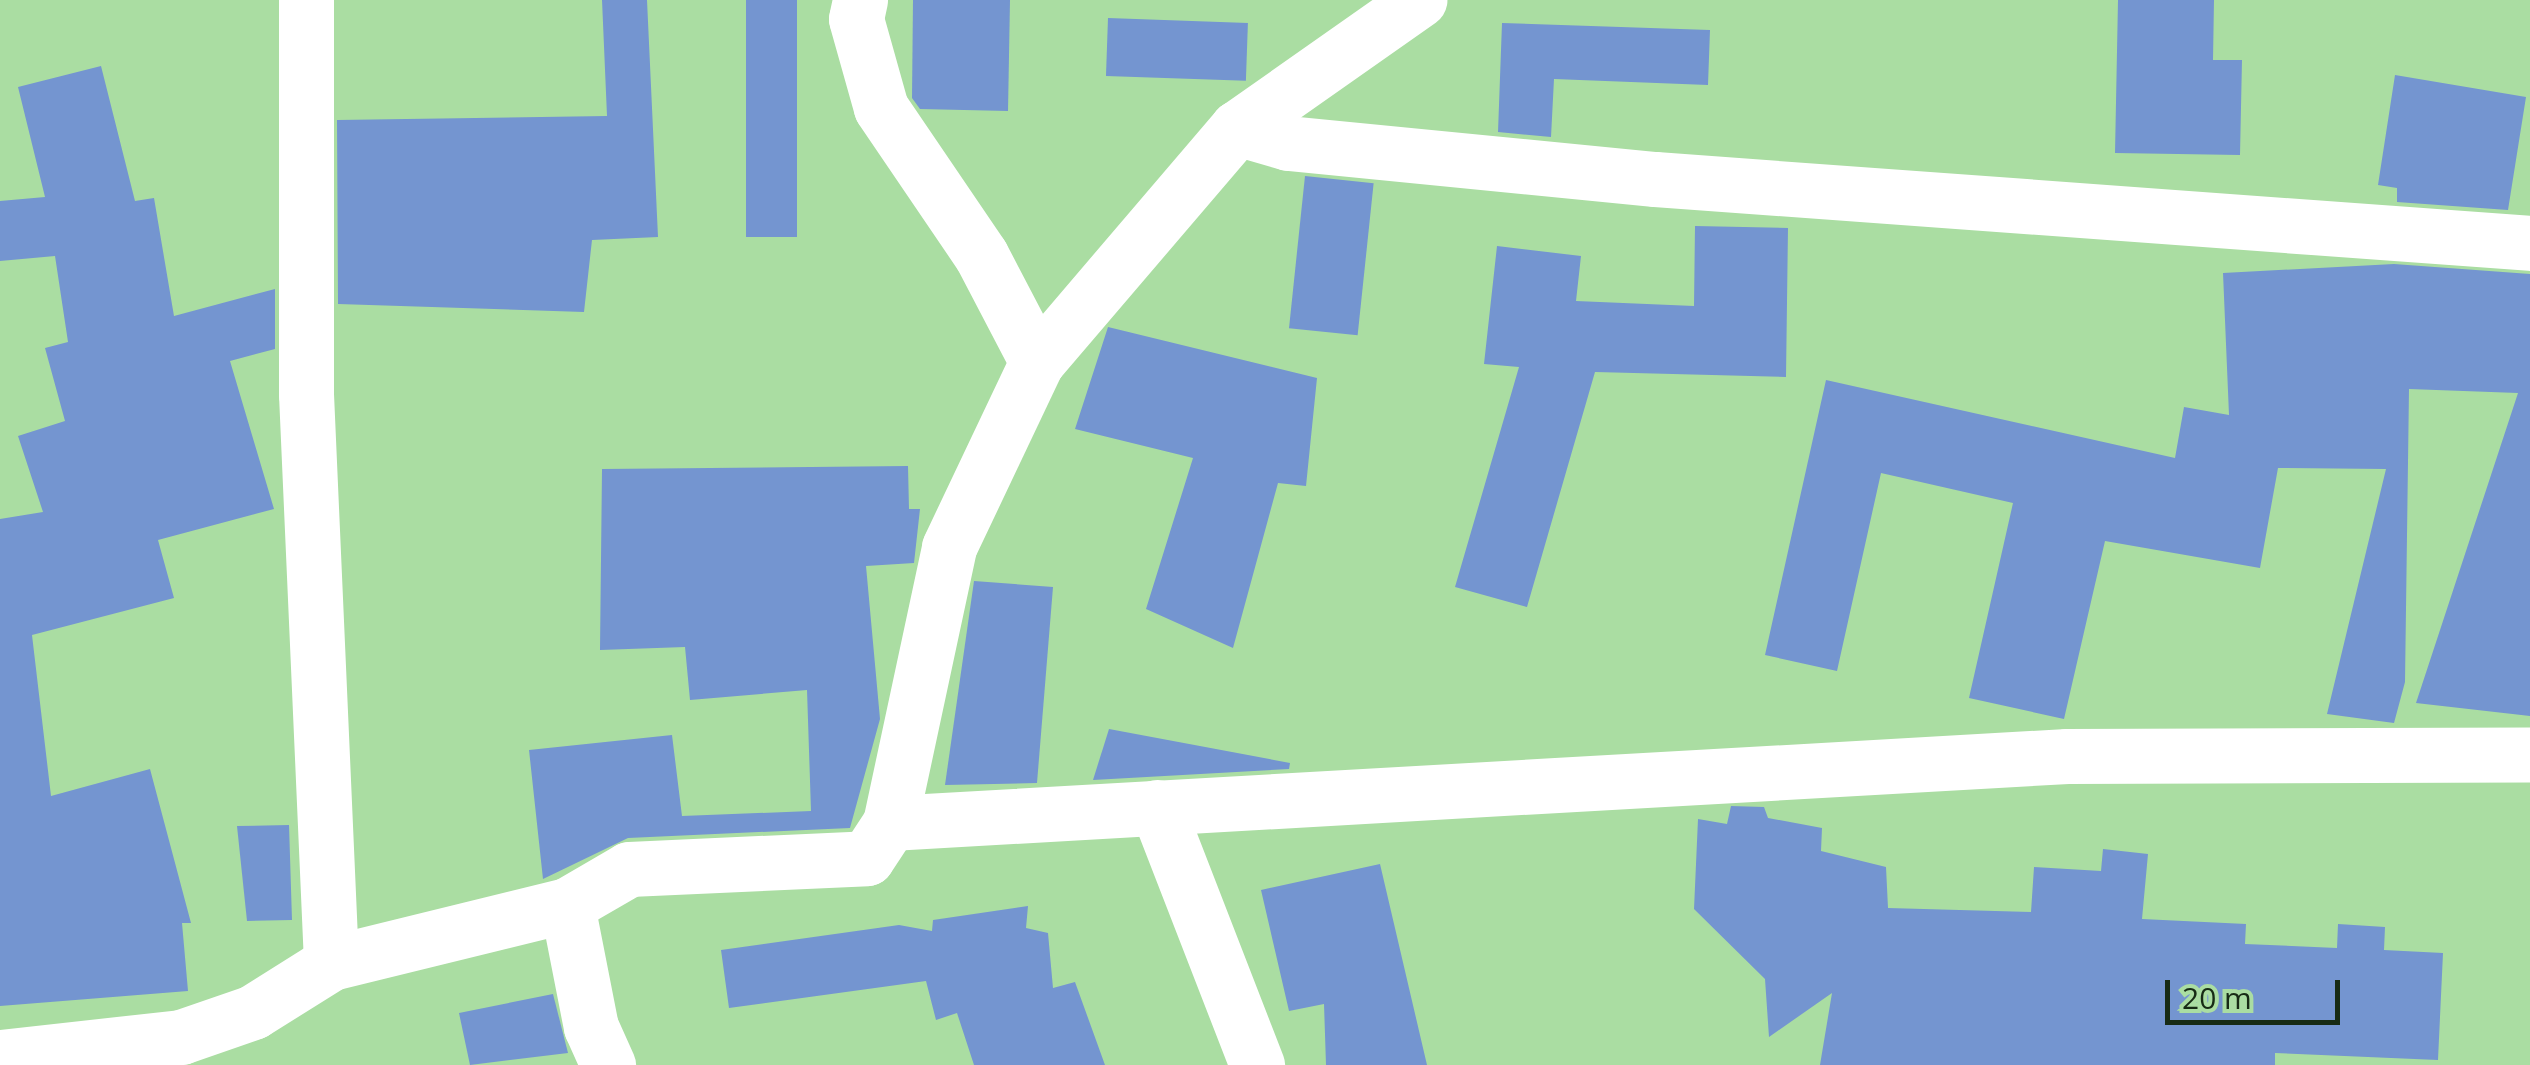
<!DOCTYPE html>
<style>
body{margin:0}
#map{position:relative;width:2530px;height:1065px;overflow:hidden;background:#aadda2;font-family:"Open Sans",sans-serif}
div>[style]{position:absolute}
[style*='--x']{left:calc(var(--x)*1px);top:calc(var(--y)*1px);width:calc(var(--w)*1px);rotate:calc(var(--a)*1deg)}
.building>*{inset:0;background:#7495d0;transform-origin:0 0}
.minor>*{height:55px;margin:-27.5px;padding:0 27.5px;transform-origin:27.5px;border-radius:27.5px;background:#fff}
span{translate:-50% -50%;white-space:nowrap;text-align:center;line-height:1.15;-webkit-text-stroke:10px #aadda2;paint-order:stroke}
.scale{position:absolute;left:2165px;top:980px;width:175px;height:45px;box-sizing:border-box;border:5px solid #172b15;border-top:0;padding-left:12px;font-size:30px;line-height:35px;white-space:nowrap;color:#172b15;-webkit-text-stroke:8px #aadda2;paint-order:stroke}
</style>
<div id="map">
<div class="building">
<div style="clip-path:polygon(602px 0,647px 0,658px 237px,592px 240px,584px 312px,338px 304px,337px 120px,607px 116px)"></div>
<div style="left:746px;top:0;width:51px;height:237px"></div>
<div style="clip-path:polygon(913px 0,1010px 0,1008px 111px,920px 109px,912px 98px)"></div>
<div style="clip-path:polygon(2118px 0,2214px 0,2213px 60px,2242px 60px,2240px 155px,2115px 153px)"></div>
<div style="left:1108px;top:18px;width:140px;height:58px;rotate:2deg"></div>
<div style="clip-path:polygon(1502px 23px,1710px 30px,1708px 85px,1554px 79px,1551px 137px,1498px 132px)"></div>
<div style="clip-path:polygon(101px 66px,135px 201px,154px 198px,174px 316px,275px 289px,275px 349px,230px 361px,274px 509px,158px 540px,174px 598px,32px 635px,51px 796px,150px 769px,191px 923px,182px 923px,188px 991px,0 1006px,0 519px,43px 512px,18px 436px,65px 421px,45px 348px,68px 342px,55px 256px,0 261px,0 201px,45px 197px,18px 87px)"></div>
<div style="clip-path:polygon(2395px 75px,2526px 97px,2508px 210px,2397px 202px,2397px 188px,2378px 185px)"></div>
<div style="left:1305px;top:176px;width:69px;height:153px;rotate:6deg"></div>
<div style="clip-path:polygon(1695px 226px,1788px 228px,1786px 377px,1595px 372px,1527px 607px,1455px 587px,1519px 367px,1484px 364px,1497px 246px,1581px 256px,1576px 301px,1694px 306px)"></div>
<div style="clip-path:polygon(2394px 264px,2530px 274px,2530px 716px,2416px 703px,2518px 393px,2409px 389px,2405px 682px,2394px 723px,2327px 714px,2386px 469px,2278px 468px,2260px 568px,2105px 541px,2064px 719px,1969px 698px,2013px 503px,1881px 473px,1837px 671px,1765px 655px,1826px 380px,2175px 458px,2184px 407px,2229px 415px,2223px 273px)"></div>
<div style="clip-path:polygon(1108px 327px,1317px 378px,1306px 486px,1278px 483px,1233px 648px,1146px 609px,1193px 458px,1075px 429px)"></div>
<div style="clip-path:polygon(908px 466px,909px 509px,920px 509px,914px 563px,866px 566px,880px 719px,850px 828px,628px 838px,543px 879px,529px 750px,672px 735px,682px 816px,811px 811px,807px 690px,690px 700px,685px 647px,600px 650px,602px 469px)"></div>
<div style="clip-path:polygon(974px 581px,1053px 587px,1037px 783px,945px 785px)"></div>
<div style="clip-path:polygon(1109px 729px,1290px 763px,1289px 769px,1093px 780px)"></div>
<div style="clip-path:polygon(1731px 806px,1764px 807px,1768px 818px,1822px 828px,1821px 851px,1886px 867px,1888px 908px,2031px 912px,2034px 867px,2101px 871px,2103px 849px,2148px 854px,2142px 919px,2246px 924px,2245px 944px,2337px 948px,2338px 924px,2385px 927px,2384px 950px,2443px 953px,2438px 1060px,2275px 1053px,2275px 1065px,1820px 1065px,1832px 993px,1769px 1037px,1765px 979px,1694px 909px,1698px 819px,1727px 824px)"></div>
<div style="clip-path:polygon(289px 825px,292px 920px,247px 921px,237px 826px)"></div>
<div style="clip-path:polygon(1380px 864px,1427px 1065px,1326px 1065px,1324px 1004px,1289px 1011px,1261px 890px)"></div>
<div style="clip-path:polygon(1028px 906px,1026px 928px,1048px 933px,1053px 988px,1075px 982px,1105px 1065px,974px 1065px,957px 1013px,936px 1020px,926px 981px,729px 1008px,721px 950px,899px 925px,932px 931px,933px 920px)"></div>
<div style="clip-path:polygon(553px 994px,568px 1053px,470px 1065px,459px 1013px)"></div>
</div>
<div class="minor">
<div style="--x:306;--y:0;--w:394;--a:90"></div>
<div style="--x:306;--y:394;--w:570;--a:87.48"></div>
<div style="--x:860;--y:0;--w:19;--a:102"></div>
<div style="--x:856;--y:19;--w:92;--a:74.3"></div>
<div style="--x:881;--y:108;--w:178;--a:55.8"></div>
<div style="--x:981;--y:255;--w:121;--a:62.4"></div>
<div style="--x:1237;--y:128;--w:53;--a:16.4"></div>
<div style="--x:1288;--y:143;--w:369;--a:5.6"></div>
<div style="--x:1655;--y:179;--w:877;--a:4.18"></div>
<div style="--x:1157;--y:807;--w:277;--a:68.8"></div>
<div style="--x:890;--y:823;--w:1179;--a:-3.26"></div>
<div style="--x:2067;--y:756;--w:463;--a:-0.2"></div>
<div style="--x:567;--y:905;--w:124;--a:78.9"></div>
<div style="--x:591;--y:1027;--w:42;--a:65.9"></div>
<div style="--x:0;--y:1057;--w:182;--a:-6.3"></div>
<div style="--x:181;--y:1037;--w:76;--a:-19.1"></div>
<div style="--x:253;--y:1012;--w:92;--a:-32.1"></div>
<div style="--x:331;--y:963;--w:243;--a:-13.8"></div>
<div style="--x:567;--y:905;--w:72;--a:-30.1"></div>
<div style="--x:629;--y:869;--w:238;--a:-2.6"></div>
<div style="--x:867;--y:858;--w:42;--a:-56.7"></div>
<div style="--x:890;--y:823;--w:282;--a:-77.9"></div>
<div style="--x:949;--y:547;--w:205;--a:-64.6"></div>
<div style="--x:1037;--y:362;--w:308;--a:-49.5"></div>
<div style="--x:1237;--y:128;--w:223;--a:-35.1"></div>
</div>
<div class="scale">20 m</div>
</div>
